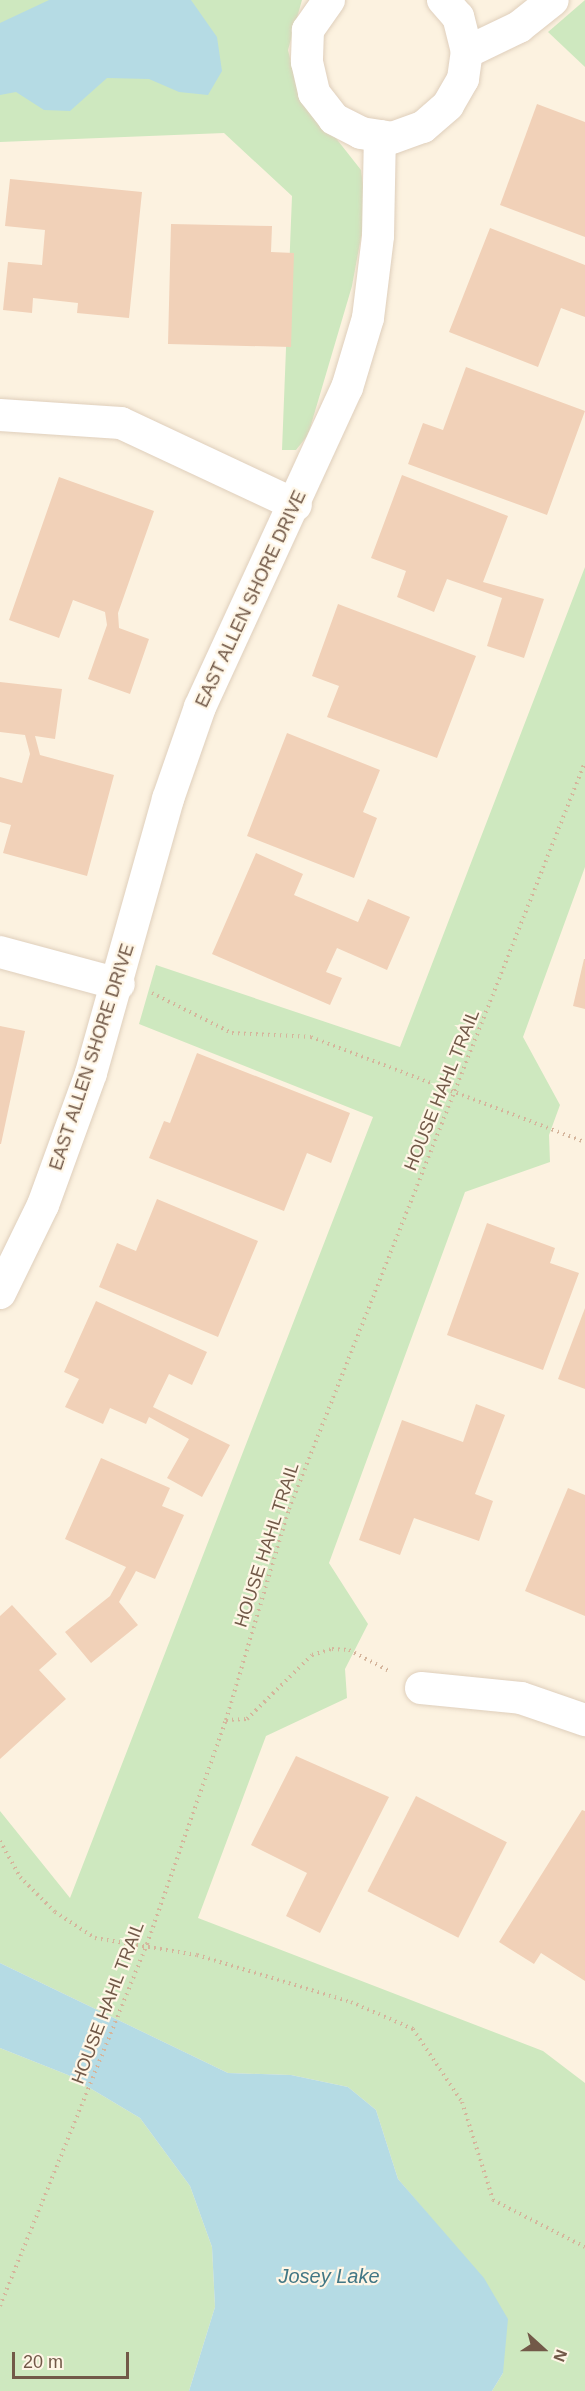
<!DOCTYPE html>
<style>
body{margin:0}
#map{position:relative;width:585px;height:2391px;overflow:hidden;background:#fcf2e0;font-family:Arial,sans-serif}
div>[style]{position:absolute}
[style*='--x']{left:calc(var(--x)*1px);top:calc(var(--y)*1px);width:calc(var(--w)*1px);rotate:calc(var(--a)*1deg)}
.green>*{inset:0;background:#cee8bf}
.water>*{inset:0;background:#b5dbe4}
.building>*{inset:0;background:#f1d1b8;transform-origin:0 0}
.path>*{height:4px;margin-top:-2px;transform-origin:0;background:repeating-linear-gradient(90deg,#d5b59c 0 1.5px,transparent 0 6px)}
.roads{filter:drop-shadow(0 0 2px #dfcfbc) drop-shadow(0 0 2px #dfcfbc)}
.street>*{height:32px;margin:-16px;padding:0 16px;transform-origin:16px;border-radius:16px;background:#fff}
span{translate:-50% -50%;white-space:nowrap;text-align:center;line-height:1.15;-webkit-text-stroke:4.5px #fff6e6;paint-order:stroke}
.street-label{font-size:18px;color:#725948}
.water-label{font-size:20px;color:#427785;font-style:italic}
.north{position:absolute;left:513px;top:2319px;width:60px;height:60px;-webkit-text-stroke:4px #fff6e6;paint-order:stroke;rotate:111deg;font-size:16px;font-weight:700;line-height:24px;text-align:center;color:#725948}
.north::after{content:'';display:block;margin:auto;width:21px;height:27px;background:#725948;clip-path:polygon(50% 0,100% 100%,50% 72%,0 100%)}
.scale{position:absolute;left:12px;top:2352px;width:117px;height:27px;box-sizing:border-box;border:3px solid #725948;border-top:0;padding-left:8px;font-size:18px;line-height:21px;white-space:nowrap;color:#725948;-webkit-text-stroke:4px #fff6e6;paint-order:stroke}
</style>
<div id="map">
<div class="green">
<div style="clip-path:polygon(0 0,302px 0,288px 50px,298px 90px,361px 170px,366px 210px,352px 286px,308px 435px,296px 450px,282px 450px,292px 196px,224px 133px,0 142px)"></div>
<div style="clip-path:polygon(585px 0,585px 67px,548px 32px)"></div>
<div style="clip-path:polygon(585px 567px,585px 867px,523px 1037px,560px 1105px,549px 1135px,550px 1162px,465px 1192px,329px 1563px,368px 1624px,345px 1669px,347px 1698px,266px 1736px,198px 1918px,543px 2051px,585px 2083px,585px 2391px,492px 2391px,503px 2373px,432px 2219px,398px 2179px,376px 2110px,348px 2087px,291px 2075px,228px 2073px,0 1963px,0 1811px,70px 1898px,373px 1117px,139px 1024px,156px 965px,400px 1047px)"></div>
<div style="clip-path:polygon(0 2048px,68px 2075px,140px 2118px,190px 2186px,212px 2247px,215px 2307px,189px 2391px,0 2391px)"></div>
</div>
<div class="water">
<div style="clip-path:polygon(49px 0,191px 0,217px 37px,222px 71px,208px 95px,179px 92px,149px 79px,107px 78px,70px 111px,44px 110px,16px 92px,0 95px,0 23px)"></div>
<div style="clip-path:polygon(0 1963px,228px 2073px,291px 2075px,348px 2087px,376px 2110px,398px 2179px,484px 2278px,508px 2319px,503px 2373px,492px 2391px,189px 2391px,215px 2307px,212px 2247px,190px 2186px,140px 2118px,68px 2075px,0 2048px)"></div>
</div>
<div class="building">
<div style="clip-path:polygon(537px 104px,585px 122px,585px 237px,500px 205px)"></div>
<div style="clip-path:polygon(10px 179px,142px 192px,129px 318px,77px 313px,78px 303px,33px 298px,32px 313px,3px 310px,8px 262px,42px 265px,45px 230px,5px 226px)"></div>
<div style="clip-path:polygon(171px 224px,272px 226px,271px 252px,294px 253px,291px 347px,168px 344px)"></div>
<div style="clip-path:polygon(490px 228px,585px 265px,585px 317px,561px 308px,538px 367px,449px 332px)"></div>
<div style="clip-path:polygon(466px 367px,585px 411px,547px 515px,408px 464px,423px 423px,443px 430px)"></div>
<div style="clip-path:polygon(402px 475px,508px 516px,483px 582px,544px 599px,524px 658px,487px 646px,502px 598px,447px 579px,434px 612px,397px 597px,406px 571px,371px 558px)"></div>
<div style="clip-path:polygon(59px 477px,154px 511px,118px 613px,119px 628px,149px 639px,130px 694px,88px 679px,107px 625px,105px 612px,73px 600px,59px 638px,9px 620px)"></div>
<div style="clip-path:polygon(338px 604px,476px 656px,437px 758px,327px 717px,339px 686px,312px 676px)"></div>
<div style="clip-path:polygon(0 682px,62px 689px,55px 739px,35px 736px,40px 755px,114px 775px,87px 876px,3px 853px,11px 825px,0 822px,0 777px,22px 783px,30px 754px,25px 735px,0 732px)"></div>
<div style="clip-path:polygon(287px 733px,380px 770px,363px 812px,377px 818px,354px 878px,247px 836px)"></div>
<div style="clip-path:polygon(256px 853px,303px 874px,294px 895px,358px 922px,368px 899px,410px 917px,387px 970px,337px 948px,326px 972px,342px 978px,330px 1005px,212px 954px)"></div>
<div style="clip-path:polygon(584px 959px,585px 959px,585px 1009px,573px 1006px)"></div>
<div style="clip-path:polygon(0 1026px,25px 1031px,1px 1144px,0 1144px)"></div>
<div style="clip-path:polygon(197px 1053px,350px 1113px,331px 1163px,307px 1153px,284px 1211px,149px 1158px,164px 1121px,170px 1123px)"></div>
<div style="clip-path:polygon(157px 1199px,258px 1241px,218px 1337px,99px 1287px,117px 1243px,136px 1251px)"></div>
<div style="clip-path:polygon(487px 1223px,555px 1248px,550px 1263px,579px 1273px,543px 1370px,447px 1335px)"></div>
<div style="clip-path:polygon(96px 1301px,207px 1352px,192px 1385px,169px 1374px,153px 1407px,230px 1445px,202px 1497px,167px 1478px,189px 1439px,149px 1417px,146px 1424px,110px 1408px,103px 1424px,65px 1407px,79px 1379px,64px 1372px)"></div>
<div style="clip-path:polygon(585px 1308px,585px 1389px,558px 1379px)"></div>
<div style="clip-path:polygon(476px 1404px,505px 1415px,475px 1494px,493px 1501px,479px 1541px,414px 1518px,400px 1555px,359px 1540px,402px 1420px,463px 1442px)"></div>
<div style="clip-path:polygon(101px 1458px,170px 1488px,162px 1506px,184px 1515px,155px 1579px,136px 1571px,119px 1602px,138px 1625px,91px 1663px,65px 1632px,110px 1596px,126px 1567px,65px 1539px)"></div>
<div style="clip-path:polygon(568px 1488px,585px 1495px,585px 1616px,525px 1591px)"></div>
<div style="clip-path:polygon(12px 1605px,57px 1654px,39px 1670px,66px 1699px,0 1759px,0 1616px)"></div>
<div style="clip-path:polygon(296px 1756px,389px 1797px,320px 1933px,286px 1916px,307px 1873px,251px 1845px)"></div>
<div style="left:416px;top:1796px;width:102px;height:107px;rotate:27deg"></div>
<div style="clip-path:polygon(582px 1810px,585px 1811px,585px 1981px,541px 1953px,534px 1964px,499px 1942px)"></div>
</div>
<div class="path">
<div style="--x:152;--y:993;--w:89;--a:26.6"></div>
<div style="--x:232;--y:1033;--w:79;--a:2.9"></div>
<div style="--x:311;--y:1037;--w:293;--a:21"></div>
<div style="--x:226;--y:1720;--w:21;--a:-3"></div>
<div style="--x:247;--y:1719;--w:91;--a:-44.6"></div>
<div style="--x:312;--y:1655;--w:21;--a:-17"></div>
<div style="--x:332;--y:1649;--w:17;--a:3"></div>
<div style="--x:349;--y:1650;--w:47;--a:27.6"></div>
<div style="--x:0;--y:1841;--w:41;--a:60.9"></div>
<div style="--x:20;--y:1877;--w:49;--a:45"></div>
<div style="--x:55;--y:1912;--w:48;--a:33"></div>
<div style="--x:95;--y:1938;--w:103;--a:9.5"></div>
<div style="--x:197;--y:1955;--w:161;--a:17"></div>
<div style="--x:351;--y:2002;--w:68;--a:23.5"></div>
<div style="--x:413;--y:2029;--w:88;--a:56.1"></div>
<div style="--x:462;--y:2102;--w:103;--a:72.4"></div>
<div style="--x:493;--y:2200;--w:103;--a:27.1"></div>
<div style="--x:0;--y:2306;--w:391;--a:-67.9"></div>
<div style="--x:147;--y:1944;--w:238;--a:-70.6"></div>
<div style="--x:226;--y:1720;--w:220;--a:-73.4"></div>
<div style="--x:289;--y:1509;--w:804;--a:-68.38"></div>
</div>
<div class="roads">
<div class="street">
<div style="--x:329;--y:0;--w:37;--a:125"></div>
<div style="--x:308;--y:30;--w:32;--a:92"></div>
<div style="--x:307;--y:62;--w:32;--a:77"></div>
<div style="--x:314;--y:93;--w:33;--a:52"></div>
<div style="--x:334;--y:119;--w:30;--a:27"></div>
<div style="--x:361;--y:133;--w:31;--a:9"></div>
<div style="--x:392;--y:138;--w:33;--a:-20"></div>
<div style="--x:423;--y:127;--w:33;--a:-41"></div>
<div style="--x:448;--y:105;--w:30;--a:-60"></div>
<div style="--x:463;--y:79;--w:27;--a:-82"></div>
<div style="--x:467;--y:52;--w:36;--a:-104"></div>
<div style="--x:458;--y:17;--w:23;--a:-131"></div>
<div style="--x:467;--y:52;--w:58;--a:-25.7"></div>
<div style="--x:519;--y:27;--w:43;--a:-38.5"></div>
<div style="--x:0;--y:415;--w:121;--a:3.8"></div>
<div style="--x:121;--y:423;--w:193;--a:25.1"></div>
<div style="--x:0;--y:952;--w:123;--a:15.1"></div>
<div style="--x:0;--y:1293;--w:98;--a:-64"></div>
<div style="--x:43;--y:1205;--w:140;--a:-70"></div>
<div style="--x:91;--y:1073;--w:285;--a:-74.3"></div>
<div style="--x:168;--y:799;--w:97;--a:-70.8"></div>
<div style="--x:200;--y:707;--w:351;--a:-65.3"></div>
<div style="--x:347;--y:388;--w:73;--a:-73.3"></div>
<div style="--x:368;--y:318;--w:83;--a:-83"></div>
<div style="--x:378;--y:236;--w:100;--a:-88.9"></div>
<div style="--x:421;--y:1688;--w:100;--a:5.7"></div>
<div style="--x:521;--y:1698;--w:68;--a:19"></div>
</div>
</div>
<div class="street-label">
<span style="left:251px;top:599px;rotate:-65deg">EAST ALLEN SHORE DRIVE</span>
<span style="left:92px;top:1057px;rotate:-72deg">EAST ALLEN SHORE DRIVE</span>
<span style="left:442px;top:1090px;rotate:-68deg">HOUSE HAHL TRAIL</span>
<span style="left:267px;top:1545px;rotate:-72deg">HOUSE HAHL TRAIL</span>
<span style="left:108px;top:2003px;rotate:-69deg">HOUSE HAHL TRAIL</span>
</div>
<div class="water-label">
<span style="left:329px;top:2276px">Josey Lake</span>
</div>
<div class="north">N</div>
<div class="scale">20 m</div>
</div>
